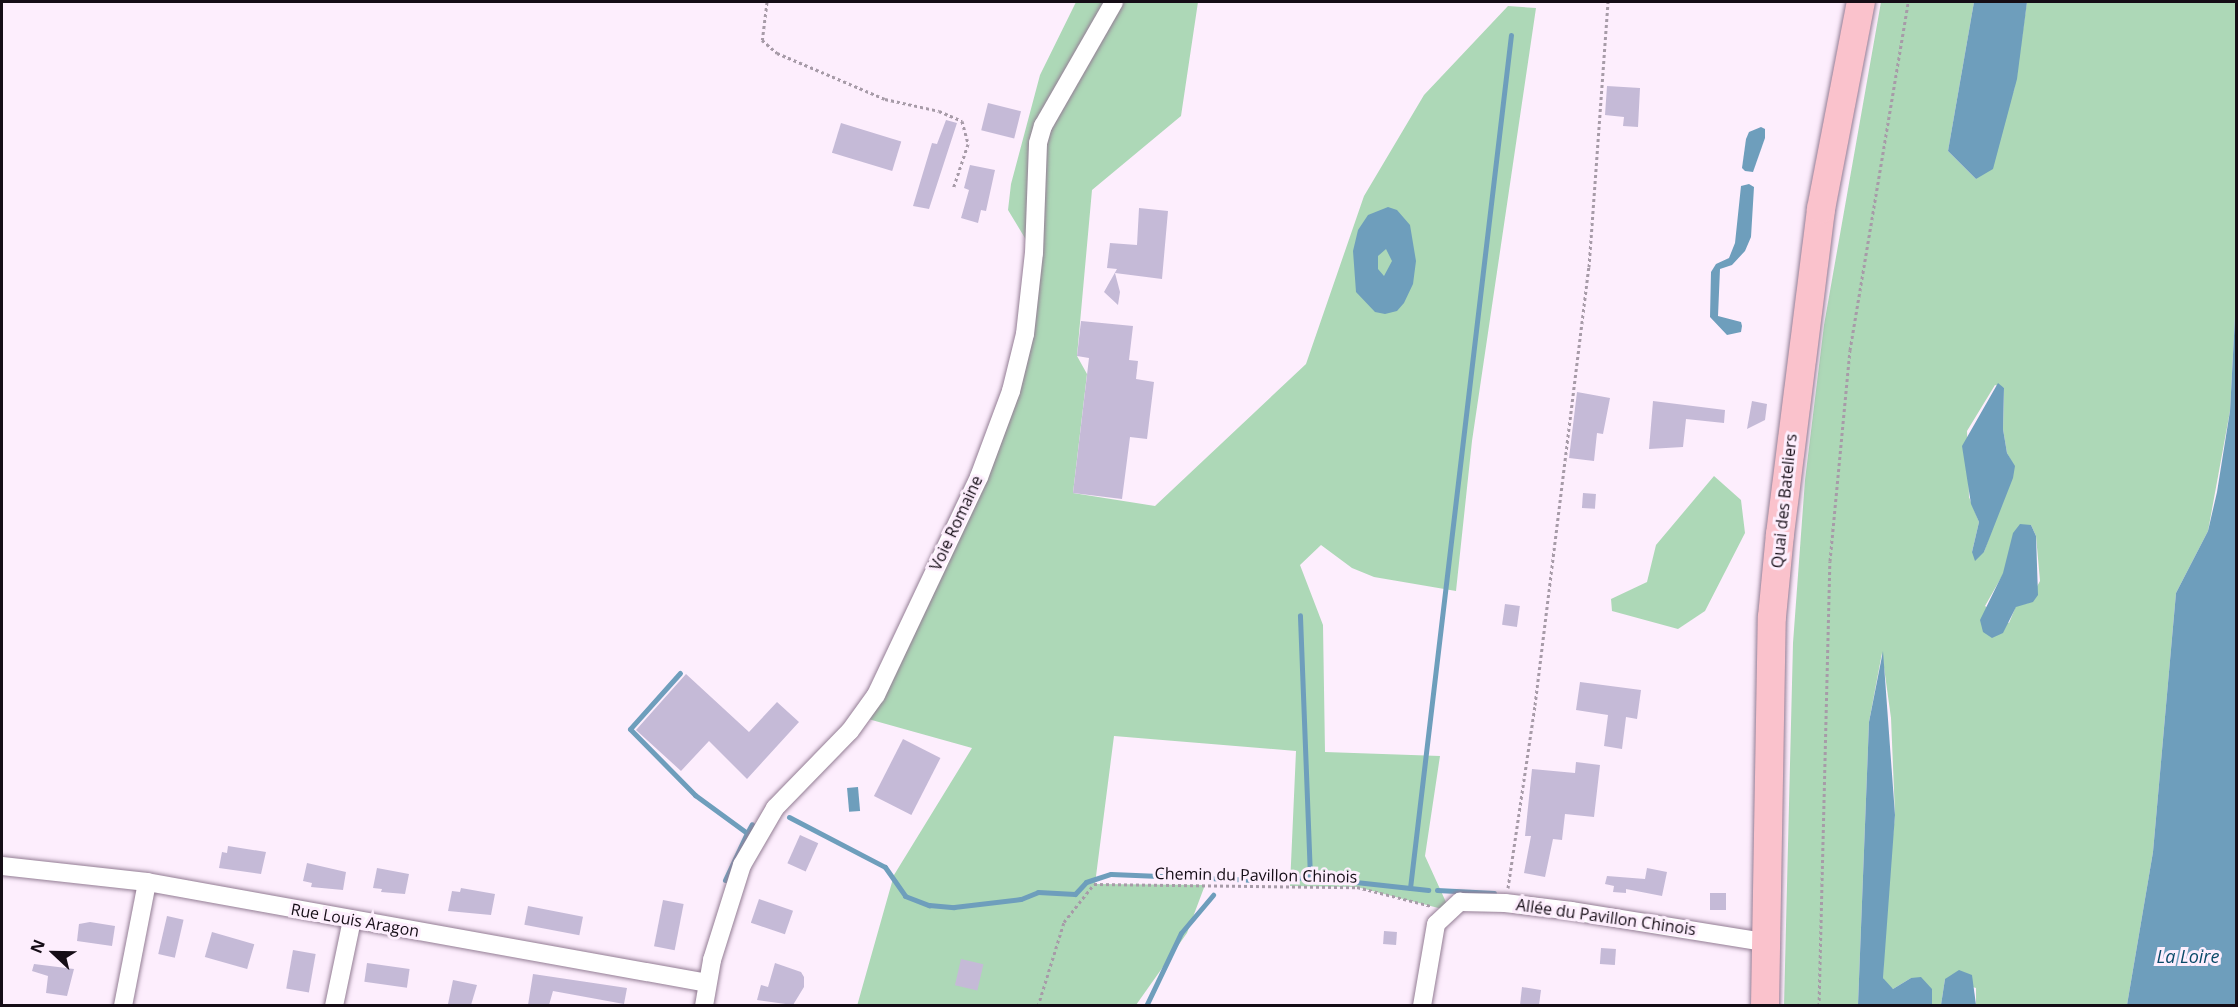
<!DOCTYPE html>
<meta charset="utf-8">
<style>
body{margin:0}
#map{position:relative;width:2238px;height:1007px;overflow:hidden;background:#fdeefd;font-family:"Open Sans",sans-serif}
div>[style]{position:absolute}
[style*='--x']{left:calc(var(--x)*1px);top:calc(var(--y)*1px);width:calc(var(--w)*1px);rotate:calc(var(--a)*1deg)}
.green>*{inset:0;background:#add8b7}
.water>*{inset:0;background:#6e9ebc;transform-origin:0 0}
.stream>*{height:5px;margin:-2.5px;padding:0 2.5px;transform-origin:2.5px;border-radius:2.5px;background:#6e9ebc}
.building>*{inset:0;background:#c5bad7;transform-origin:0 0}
.path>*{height:3px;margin-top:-1.5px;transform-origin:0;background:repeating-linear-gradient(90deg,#a79ba8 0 3px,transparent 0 6px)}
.roads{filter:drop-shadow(0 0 2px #937d94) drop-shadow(0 0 2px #937d94)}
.minor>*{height:18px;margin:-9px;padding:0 9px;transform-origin:9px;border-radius:9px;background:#fff}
.primary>*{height:28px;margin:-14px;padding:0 14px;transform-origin:14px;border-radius:14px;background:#fac2cc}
span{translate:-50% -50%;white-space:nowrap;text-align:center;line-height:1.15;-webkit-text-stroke:6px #fdeefd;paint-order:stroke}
.street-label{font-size:16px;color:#150d16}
.water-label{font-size:18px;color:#094968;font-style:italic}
.frame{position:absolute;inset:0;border:3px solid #150d16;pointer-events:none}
.north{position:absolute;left:24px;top:923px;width:60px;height:60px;-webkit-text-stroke:4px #fdeefd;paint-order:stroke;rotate:292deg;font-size:16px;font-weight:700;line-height:24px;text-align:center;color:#150d16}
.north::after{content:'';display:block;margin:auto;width:21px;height:27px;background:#150d16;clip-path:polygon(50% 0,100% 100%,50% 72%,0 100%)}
</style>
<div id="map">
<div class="green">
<div style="clip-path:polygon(1076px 2px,1198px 2px,1181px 116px,1092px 190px,1077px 356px,1087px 374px,1073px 493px,1155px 506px,1306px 364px,1364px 196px,1424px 95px,1508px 6px,1536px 8px,1472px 441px,1456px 591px,1374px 577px,1352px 568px,1321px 545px,1300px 565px,1323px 625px,1325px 752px,1440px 756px,1425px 856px,1450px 911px,1357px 887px,1290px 886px,1296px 751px,1114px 736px,1095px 884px,1205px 885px,1187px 933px,1136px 1005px,857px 1006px,894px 875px,972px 748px,861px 717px,1011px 391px,1034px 253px,1008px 210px,1011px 184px,1040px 75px)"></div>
<div style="clip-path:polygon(evenodd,1881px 2px,1974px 2px,1948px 151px,1976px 179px,2014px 90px,2027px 2px,2236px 2px,2236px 298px,2230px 411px,2208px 531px,2176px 593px,2153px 852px,2127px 1005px,1976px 1005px,1976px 988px,1945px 979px,1941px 1005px,1932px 1005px,1932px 996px,1911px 978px,1893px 989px,1886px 985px,1883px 978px,1884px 923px,1895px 815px,1891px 718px,1882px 653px,1869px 722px,1858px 1005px,1784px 1006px,1793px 643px,1805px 480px,1824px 325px,1881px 2px,1995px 385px,2004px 388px,2003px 429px,2007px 453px,2014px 466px,1984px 552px,1972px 552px,1979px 522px,1969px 497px,1967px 431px,1995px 385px,1881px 2px,2031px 525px,2036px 536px,2040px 581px,2028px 603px,2016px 606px,2009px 623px,1985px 606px,2031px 525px)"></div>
<div style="clip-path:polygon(1714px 476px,1741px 500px,1745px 533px,1705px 611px,1678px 629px,1612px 611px,1611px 599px,1647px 582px,1656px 545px)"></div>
</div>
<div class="water">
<div style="clip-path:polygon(1974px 2px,2027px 2px,2017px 79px,1993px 169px,1976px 179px,1948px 151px)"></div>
<div style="clip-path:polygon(1761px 127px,1765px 129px,1765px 138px,1753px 172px,1745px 171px,1742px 168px,1746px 139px,1749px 132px)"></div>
<div style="clip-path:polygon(1749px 184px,1754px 187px,1751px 237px,1745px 251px,1732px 265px,1720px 269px,1718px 316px,1741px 322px,1742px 326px,1741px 332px,1727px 335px,1710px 317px,1711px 272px,1716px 264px,1729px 258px,1735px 243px,1741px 186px)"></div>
<div style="clip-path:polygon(evenodd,1388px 207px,1397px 210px,1410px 225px,1416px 261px,1413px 284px,1404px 303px,1397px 311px,1385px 314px,1375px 312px,1356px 292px,1353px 251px,1358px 230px,1368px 215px,1388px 207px,1386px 249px,1392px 261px,1384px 276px,1378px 269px,1378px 256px,1386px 249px)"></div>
<div style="clip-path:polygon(2236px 298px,2236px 1005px,2127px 1005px,2153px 852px,2176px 593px,2208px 531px,2217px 492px,2230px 411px)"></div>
<div style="clip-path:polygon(1998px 383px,2004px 388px,2003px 429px,2007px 453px,2015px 466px,2013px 478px,1984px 552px,1975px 561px,1972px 552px,1979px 522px,1971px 504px,1962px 446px)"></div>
<div style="clip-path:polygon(2020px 524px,2031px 525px,2036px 536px,2038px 595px,2033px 602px,2016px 607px,2003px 633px,1992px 638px,1983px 632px,1980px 620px,2003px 573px,2013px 533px)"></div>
<div style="clip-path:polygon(1883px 651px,1895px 815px,1883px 978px,1893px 989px,1911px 978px,1921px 977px,1932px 989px,1932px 1005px,1858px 1005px,1869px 722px)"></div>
<div style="left:858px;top:787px;width:24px;height:11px;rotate:85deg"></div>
<div style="clip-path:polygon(1959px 970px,1972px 975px,1976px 1005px,1941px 1005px,1945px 979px)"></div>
</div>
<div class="stream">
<div style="--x:680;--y:673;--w:75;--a:131.8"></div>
<div style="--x:630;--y:729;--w:93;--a:45.4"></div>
<div style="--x:695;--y:795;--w:64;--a:36.2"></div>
<div style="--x:747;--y:833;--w:10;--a:-61"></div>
<div style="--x:789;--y:817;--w:108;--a:27.5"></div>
<div style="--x:885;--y:867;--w:35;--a:55"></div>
<div style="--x:905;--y:896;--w:26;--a:21"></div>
<div style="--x:929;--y:905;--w:25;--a:5"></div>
<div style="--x:954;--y:907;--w:67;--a:-6.8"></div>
<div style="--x:1021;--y:899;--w:18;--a:-22"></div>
<div style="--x:1038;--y:892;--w:37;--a:3"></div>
<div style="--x:1075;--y:894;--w:16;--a:-47"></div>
<div style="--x:1086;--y:882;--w:26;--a:-18"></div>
<div style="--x:1111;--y:874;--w:145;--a:2.4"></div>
<div style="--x:1310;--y:877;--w:119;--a:6.3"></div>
<div style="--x:1275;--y:879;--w:35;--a:-3"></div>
<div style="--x:1310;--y:877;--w:262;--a:-92.2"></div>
<div style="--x:725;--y:880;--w:52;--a:-64.9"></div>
<div style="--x:1410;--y:888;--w:859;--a:-83.25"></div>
<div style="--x:1437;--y:890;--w:57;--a:3"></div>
<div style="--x:1146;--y:1006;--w:81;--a:-64.4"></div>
<div style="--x:1181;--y:933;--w:50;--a:-49.9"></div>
</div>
<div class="building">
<div style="clip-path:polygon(1607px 86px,1640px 88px,1638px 127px,1623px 126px,1624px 117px,1605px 115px)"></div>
<div style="left:988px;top:103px;width:34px;height:28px;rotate:14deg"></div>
<div style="clip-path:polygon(946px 120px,957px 123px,929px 209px,913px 206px,932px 143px,937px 144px)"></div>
<div style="left:841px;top:123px;width:63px;height:31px;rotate:17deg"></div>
<div style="clip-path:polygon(970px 165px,995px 170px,986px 211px,981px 210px,978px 223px,961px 218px,969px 190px,964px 188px)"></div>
<div style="clip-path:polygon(1139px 208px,1168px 211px,1162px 279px,1115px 273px,1120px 292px,1118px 305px,1104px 292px,1117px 269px,1107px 268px,1110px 243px,1137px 245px)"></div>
<div style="clip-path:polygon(1081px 321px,1133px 326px,1129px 360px,1138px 361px,1136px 379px,1154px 382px,1147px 439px,1130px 437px,1122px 499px,1073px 493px,1089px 358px,1077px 356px)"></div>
<div style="clip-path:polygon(1577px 392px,1610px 398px,1603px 434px,1597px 433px,1594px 461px,1569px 458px)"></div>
<div style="clip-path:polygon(1653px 401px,1725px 410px,1724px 423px,1686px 419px,1683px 447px,1649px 449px)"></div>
<div style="clip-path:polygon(1752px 401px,1767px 404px,1765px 420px,1747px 429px)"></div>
<div style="left:1583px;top:493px;width:13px;height:15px;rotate:4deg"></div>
<div style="left:1505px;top:604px;width:15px;height:21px;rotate:8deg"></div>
<div style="clip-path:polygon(686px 674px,749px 732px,777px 702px,799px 722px,747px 779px,709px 741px,681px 771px,636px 730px)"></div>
<div style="clip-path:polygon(1580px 682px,1641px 690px,1637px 719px,1626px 717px,1622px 749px,1604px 746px,1608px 715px,1576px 710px)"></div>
<div style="left:903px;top:739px;width:42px;height:64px;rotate:27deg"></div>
<div style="clip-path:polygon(1576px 762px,1600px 765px,1594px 817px,1565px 814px,1562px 840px,1553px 839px,1545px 877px,1524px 873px,1531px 836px,1525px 836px,1532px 769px,1575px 773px)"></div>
<div style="left:800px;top:835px;width:20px;height:31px;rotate:24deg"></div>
<div style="clip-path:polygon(228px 846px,266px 852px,261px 874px,219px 868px,222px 852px,227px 853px)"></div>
<div style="clip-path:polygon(307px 863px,346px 872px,343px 890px,311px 887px,312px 883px,303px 881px)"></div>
<div style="clip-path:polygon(377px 868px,409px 874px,405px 894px,381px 892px,382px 889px,373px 888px)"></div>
<div style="clip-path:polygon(1647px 868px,1667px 872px,1662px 896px,1626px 889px,1626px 893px,1613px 892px,1614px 886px,1605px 884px,1607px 876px,1645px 879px)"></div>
<div style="clip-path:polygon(461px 888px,495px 894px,491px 915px,448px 911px,452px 891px,460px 892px)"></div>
<div style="left:1710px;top:893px;width:16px;height:17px"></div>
<div style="left:759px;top:899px;width:36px;height:25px;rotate:19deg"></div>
<div style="left:663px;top:900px;width:21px;height:47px;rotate:11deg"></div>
<div style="left:528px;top:906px;width:56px;height:19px;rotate:11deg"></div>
<div style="left:167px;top:916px;width:17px;height:39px;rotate:13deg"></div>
<div style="clip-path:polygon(90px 922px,115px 926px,112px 946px,77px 941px,79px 924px)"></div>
<div style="left:1384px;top:931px;width:13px;height:13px;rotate:4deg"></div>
<div style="left:212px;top:932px;width:44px;height:26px;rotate:16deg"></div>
<div style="left:1601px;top:948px;width:15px;height:16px;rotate:4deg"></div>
<div style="left:293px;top:950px;width:23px;height:39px;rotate:10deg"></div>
<div style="left:961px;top:959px;width:23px;height:27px;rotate:13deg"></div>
<div style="left:367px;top:963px;width:43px;height:19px;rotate:8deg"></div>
<div style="clip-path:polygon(775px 963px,801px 972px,804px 977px,804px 987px,793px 1005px,757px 1000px,761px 985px,768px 987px)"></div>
<div style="clip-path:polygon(34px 964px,74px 969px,67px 996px,46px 993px,48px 976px,32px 971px)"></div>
<div style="clip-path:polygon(533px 974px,627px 988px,624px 1004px,553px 991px,549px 1005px,528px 1005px)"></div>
<div style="clip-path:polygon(453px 980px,477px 985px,471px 1005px,448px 1004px)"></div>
<div style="clip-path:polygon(1522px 987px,1541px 990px,1539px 1005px,1520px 1005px)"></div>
</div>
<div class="path">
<div style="--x:767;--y:2;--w:38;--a:97"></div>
<div style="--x:762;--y:40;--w:20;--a:41"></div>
<div style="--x:777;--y:53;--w:117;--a:23.1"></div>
<div style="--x:885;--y:99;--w:55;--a:12.5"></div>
<div style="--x:939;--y:111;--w:25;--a:23"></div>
<div style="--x:962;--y:121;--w:24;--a:75"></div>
<div style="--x:968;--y:144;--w:47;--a:108.4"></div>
<div style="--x:1508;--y:888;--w:185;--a:-81.6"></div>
<div style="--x:1535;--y:705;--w:441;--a:-83"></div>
<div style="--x:1589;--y:267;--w:266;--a:-85.9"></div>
<div style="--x:1038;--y:1006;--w:88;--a:-72.8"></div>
<div style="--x:1064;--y:922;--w:48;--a:-51.7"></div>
<div style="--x:1094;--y:884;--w:263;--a:0.7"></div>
<div style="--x:1357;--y:887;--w:76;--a:14.4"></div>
<div style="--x:1819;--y:1006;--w:445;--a:-88.6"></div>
<div style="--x:1830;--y:561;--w:212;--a:-84.6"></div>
<div style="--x:1850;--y:350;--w:353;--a:-80.5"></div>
</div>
<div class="roads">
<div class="minor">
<div style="--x:2;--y:866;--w:146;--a:6.3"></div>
<div style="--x:147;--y:882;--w:569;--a:10.22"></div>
<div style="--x:123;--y:1006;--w:126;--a:-79"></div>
<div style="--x:334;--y:1006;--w:88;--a:-78.2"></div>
<div style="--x:704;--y:1006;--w:47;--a:-80.1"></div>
<div style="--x:712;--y:960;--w:100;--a:-72.5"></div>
<div style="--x:742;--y:865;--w:66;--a:-59.9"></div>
<div style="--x:775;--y:808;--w:107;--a:-45.8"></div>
<div style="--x:850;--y:731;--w:44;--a:-54.2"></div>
<div style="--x:876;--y:695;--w:241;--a:-64.7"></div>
<div style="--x:979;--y:477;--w:92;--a:-69.6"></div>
<div style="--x:1011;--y:391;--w:59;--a:-76.2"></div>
<div style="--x:1025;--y:334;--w:81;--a:-83.7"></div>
<div style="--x:1034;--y:253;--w:110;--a:-87.9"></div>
<div style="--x:1038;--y:143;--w:18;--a:-74"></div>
<div style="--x:1043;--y:126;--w:143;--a:-60.2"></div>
<div style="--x:1422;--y:1006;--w:83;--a:-80.3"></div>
<div style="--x:1436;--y:924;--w:33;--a:-43"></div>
<div style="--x:1460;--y:902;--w:45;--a:1.3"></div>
<div style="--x:1505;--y:903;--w:67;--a:6.8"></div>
<div style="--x:1572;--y:911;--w:194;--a:9.2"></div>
</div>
<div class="primary">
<div style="--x:1765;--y:1006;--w:389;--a:-89"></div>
<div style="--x:1772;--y:617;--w:83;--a:-84.5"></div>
<div style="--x:1780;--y:534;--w:328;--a:-82.8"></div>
<div style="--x:1821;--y:209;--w:211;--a:-79.1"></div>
</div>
</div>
<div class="street-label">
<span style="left:1784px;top:501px;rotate:-84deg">Quai des Bateliers</span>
<span style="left:956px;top:523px;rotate:-65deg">Voie Romaine</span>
<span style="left:1256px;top:875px;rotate:1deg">Chemin du Pavillon Chinois</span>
<span style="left:1606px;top:917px;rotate:8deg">Allée du Pavillon Chinois</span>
<span style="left:355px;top:920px;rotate:10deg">Rue Louis Aragon</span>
</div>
<div class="water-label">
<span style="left:2188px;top:956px">La Loire</span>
</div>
<div class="frame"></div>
<div class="north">N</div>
</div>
